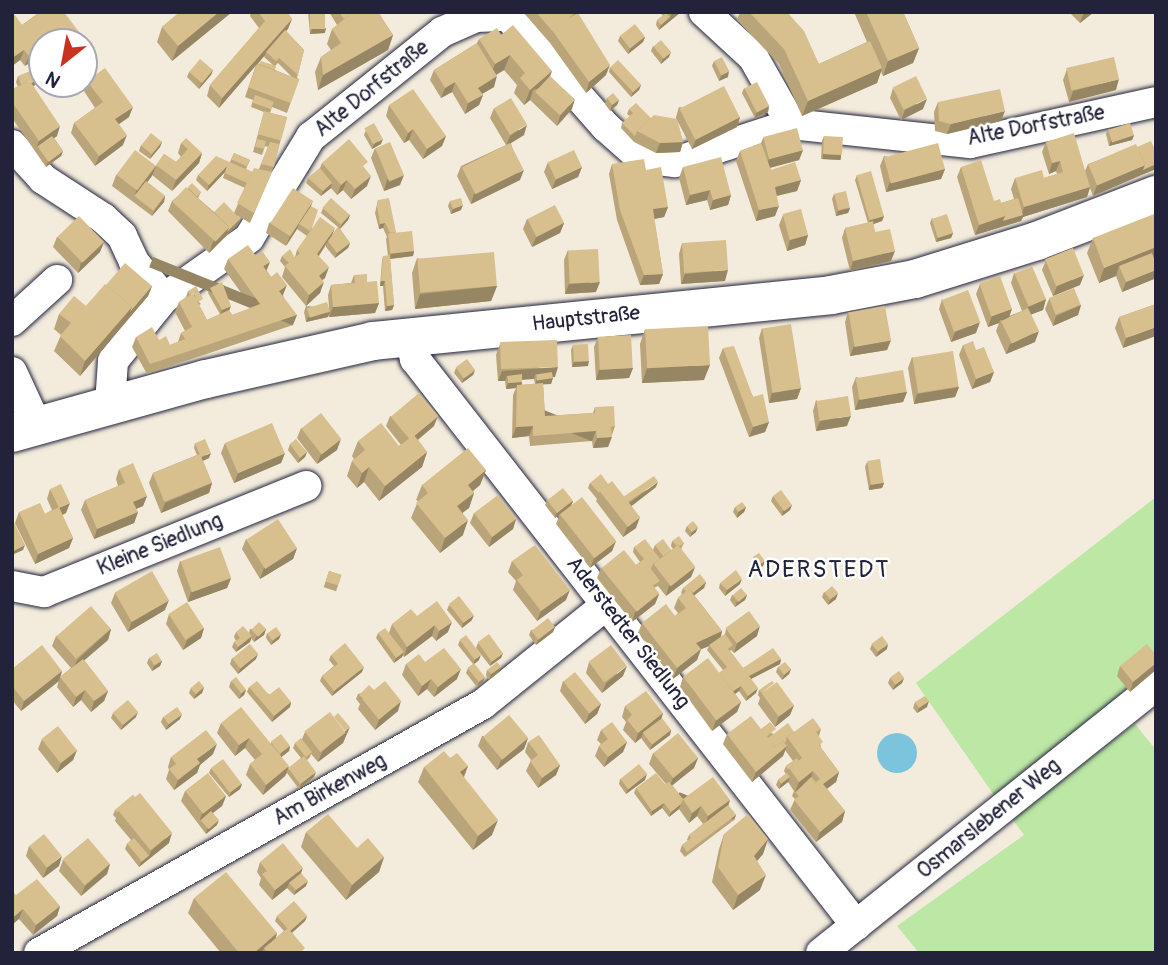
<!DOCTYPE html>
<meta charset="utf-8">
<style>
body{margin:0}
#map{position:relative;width:1168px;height:965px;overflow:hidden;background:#f3ecdd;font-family:Pangolin,sans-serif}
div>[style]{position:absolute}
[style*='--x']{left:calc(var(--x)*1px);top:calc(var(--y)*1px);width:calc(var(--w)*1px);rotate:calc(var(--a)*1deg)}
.green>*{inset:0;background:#bce7a5}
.water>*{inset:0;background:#7cc4dd}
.round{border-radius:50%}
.roads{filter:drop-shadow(0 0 2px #22223b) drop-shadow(0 0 2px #22223b)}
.minor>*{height:30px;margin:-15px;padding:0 15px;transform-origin:15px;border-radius:15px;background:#fff}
.major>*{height:38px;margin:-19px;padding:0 19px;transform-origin:19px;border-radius:19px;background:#fff}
.wall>*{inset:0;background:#baa47a;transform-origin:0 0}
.shaded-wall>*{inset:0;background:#978663;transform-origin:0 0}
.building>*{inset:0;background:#d8bf8e;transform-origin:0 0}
span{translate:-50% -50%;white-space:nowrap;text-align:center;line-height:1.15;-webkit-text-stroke:5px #fff;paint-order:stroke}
.street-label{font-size:21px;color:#22223b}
.quarter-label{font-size:24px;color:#22223b;letter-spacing:2px}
.frame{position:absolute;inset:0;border:14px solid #22223b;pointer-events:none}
.north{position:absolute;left:28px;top:28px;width:70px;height:70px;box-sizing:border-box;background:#fff;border:2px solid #a7a7b1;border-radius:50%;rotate:211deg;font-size:19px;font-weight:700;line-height:28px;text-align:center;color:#22223b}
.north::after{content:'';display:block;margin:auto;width:24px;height:32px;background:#c8321e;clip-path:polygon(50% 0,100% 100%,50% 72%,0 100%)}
</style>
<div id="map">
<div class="green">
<div style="clip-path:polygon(1156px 497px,1156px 671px,996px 798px,916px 683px)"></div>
<div style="clip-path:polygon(1135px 724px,1156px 750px,1156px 953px,919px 953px,897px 926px,1024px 835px,1011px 817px)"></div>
</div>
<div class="water">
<div class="round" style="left:877px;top:733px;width:40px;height:40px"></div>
</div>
<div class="roads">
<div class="minor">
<div style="--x:704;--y:12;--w:67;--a:42.6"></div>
<div style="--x:753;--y:57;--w:77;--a:60.4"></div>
<div style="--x:791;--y:124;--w:180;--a:6.1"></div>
<div style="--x:970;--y:143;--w:190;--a:-12.4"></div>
<div style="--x:12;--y:145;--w:46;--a:47.6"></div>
<div style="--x:43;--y:179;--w:72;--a:33"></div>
<div style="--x:103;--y:218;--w:26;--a:43"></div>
<div style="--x:122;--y:236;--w:29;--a:65"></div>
<div style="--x:134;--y:262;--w:47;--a:50.2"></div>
<div style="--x:12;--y:321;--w:61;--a:-42.3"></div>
<div style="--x:410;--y:336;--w:24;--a:78"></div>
<div style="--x:415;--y:359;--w:718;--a:52.08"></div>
<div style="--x:12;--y:372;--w:57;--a:65.2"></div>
<div style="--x:110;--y:404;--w:43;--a:-86"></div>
<div style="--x:113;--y:361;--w:81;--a:-51"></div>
<div style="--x:164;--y:298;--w:104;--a:-35.2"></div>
<div style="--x:249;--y:238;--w:119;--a:-58.5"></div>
<div style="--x:311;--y:137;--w:168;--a:-38.7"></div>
<div style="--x:442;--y:32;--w:37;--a:-24"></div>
<div style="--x:476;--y:17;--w:32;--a:-2"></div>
<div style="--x:508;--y:16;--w:148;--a:48.6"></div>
<div style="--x:606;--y:127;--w:47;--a:41.5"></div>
<div style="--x:641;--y:158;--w:34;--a:7"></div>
<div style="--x:675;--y:162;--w:122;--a:-18.1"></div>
<div style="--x:12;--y:586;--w:33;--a:11"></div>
<div style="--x:44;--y:592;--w:283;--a:-22"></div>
<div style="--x:39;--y:953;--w:509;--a:-29.28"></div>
<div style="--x:483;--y:704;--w:158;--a:-38.8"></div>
<div style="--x:821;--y:953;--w:428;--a:-38.6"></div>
</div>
<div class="major">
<div style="--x:12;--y:433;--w:201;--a:-15.6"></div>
<div style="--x:206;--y:379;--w:171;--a:-12.8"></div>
<div style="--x:373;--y:341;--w:460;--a:-5.7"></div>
<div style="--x:831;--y:295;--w:86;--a:-10.8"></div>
<div style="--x:915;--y:279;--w:128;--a:-17.3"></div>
<div style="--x:1037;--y:241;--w:128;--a:-21.1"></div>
</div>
</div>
<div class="wall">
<div style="clip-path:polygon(40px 12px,84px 42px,42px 42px,38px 57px,25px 66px,20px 60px,12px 66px,12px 17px,22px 25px)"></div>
<div style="clip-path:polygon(180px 12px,232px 12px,172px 61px,157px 42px,162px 27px)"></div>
<div style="clip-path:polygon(evenodd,251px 12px,287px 12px,292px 19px,286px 31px,304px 50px,297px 78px,299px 79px,287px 113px,272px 107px,270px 113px,287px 117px,272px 172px,250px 223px,236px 215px,240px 219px,238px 224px,209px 253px,168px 211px,172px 201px,188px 188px,201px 192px,198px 198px,214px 212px,234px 213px,245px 188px,223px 178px,225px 172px,207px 191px,196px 180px,198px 175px,230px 162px,234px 153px,250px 160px,246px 169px,252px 172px,259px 169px,268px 147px,265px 146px,262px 155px,253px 152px,264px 112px,251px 107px,253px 100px,245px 97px,256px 65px,219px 108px,207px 96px,210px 85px,259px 28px,250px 16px,251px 12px,265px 55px,264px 57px,273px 65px,258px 64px,265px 55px,251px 12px,278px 63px,292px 77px,275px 70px,275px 66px,278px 63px)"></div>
<div style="clip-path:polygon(308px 12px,325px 12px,325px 33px,310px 34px)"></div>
<div style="clip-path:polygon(329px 12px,378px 12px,393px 35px,388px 50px,318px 90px,315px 72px,321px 57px,331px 50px,327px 44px,332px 29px,337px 25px)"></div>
<div style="clip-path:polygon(523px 12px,577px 12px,576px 14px,606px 75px,586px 93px,550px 43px)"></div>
<div style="clip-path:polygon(660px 12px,681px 12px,659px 30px,656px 25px,657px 20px,663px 16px)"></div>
<div style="clip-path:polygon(740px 12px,787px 12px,819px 64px,867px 42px,854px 12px,903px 12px,919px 48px,913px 63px,883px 76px,881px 72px,877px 83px,802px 116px,779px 64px,737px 20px)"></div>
<div style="clip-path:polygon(1069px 12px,1094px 12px,1080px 23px)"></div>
<div style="clip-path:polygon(501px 35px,552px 71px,550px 76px,572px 109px,557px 126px,530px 100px,524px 105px,514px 93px,517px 85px,504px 70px,496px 75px,494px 87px,482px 94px,483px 95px,479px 105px,465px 114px,452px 92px,441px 98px,430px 80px,434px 70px,477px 43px,479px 39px)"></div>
<div style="clip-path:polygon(620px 36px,645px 37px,643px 42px,628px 54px,618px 41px)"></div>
<div style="clip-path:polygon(653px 46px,669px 57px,661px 64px,651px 51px)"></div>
<div style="clip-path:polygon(714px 61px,728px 77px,719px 81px,712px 66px)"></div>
<div style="clip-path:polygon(610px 67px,641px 85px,639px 90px,631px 97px,609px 72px)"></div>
<div style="clip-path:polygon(1067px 69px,1116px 90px,1069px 102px,1063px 80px)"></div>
<div style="clip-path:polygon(213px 70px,211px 75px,199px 89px,187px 77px,189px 72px)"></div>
<div style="clip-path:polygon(18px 76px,33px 86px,57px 136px,54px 138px,63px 151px,61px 156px,46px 167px,12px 118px,12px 89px,18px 87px,16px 82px)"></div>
<div style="clip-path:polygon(87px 81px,129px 117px,119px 124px,123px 145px,95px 166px,71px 133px,74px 123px,95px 108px,84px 91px)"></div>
<div style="clip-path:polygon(744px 88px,769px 106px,768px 112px,755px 118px,742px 93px)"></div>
<div style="clip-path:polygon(893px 88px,923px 109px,901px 120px,890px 98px)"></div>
<div style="clip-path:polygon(607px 98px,619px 100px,617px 105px,610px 111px,605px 104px)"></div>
<div style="clip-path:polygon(938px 102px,1001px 121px,947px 134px,935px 131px,934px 112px)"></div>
<div style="clip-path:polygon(389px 105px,446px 136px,442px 146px,423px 159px,409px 140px,404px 143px,386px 116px)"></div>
<div style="clip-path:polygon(679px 107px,740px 117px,737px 127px,692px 149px,677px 120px,683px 142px,680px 152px,656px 153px,634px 142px,621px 128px,622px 123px,630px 116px,627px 114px,629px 109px,651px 118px,676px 119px,676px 117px)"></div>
<div style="clip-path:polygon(494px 108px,524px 135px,511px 143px,520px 180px,471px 204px,457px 176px,461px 166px,506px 145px,490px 118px)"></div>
<div style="clip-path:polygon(1108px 129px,1134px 135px,1132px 140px,1109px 146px,1106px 134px)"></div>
<div style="clip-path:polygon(366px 130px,381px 144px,372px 149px,364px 135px)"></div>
<div style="clip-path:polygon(824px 136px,841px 155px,840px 160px,821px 159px,822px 141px)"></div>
<div style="clip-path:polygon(763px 138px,803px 150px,799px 160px,770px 168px,771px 170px,801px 180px,797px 191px,777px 196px,775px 216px,756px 221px,736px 161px,740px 151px,761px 143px)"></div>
<div style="clip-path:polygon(162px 142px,160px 147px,150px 159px,139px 151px,141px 145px)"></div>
<div style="clip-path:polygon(1046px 142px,1085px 171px,1088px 164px,1137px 147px,1156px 152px,1156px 169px,1093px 196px,1090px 188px,1087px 197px,1023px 217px,1021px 221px,975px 235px,957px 177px,961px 167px,994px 201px,1001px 203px,1014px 199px,1011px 189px,1015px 178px,1044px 178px,1057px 174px,1056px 171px,1049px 174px,1042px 152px)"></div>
<div style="clip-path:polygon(181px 143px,202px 153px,199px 163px,172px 191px,152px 175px,147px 182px,165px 196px,164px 202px,152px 216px,112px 186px,116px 175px,156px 166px,164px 154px,176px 162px,181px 157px,178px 153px)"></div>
<div style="clip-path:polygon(375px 148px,400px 185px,384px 191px,371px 158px)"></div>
<div style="clip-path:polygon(884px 156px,945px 169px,941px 179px,886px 192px,880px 166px)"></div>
<div style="clip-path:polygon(548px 162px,582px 167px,578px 177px,552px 189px,544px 172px)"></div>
<div style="clip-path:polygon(322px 163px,365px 169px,367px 186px,351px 199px,343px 190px,337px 195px,331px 188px,321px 196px,306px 183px,308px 178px,320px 168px)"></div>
<div style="clip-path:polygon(612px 164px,646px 170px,668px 207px,664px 217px,654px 219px,663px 274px,659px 284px,640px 285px,617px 220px,609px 174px)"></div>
<div style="clip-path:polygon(683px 167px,731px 195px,728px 205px,710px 210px,707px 200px,686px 205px,679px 178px)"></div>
<div style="clip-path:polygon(857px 175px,884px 216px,882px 221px,873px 224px,875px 232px,891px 261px,850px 271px,842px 238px,845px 228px,868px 223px,855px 180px)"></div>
<div style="clip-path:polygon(834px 194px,850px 208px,848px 213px,836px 216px,832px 199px)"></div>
<div style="clip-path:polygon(378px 200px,396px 232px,395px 233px,414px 251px,413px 256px,390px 259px,394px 305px,392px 310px,385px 311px,383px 286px,380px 286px,382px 261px,383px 256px,388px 256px,386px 239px,387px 237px,383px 228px,379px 229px,375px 213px)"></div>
<div style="clip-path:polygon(450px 201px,461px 210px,451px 214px,448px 206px)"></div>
<div style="clip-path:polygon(311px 206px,312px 228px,332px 235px,338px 227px,321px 213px,323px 208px,350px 215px,348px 220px,340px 229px,350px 243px,348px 248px,335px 258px,326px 247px,326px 245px,319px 256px,325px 278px,322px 280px,320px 293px,306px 306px,282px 277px,285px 267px,280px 261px,282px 256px,295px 257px,297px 250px,307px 236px,297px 229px,286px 246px,266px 233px,269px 223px)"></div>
<div style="clip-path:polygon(783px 215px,808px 235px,805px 245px,787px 251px,779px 225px)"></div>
<div style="clip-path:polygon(932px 218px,953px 233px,951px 238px,936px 242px,930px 223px)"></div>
<div style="clip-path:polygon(527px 219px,564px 223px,560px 233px,532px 247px,523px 229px)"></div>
<div style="clip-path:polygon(1156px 219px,1156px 260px,1154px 261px,1156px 264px,1156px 275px,1154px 279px,1122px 292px,1116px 276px,1099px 283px,1087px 253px,1093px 238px)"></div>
<div style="clip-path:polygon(57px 237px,104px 242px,100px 252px,78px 273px,53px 247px)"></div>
<div style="clip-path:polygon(682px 243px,725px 281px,681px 284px,679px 254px)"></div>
<div style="clip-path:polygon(568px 250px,596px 292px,565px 294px,564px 260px)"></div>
<div style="clip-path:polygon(417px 258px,497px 286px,491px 301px,415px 309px,412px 273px)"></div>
<div style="clip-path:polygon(228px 259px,267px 271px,283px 295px,293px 325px,147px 374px,132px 347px,136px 337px,159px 340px,170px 345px,178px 342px,181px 333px,185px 331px,175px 312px,179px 302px,186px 297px,188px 291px,201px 304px,199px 305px,207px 320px,220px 314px,208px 293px,210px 288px,229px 310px,232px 315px,252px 308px,224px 269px)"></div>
<div style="clip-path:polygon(1046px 260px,1080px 285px,1053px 296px,1042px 270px)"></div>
<div style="clip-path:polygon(1014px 273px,1046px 299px,1043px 310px,1031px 314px,1035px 342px,1006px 354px,996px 331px,999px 323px,988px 327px,976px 294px,980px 284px,1012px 309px,1009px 316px,1022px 311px,1011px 283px)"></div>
<div style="clip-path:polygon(354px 275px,367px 282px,379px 303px,375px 313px,329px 317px,329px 314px,328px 317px,306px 322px,304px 312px,306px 306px,329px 308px,328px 295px,331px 285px,351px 283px)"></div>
<div style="clip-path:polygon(106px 285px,152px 286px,148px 296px,80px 376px,54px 351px,61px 335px,54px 329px,59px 314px,86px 306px)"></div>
<div style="clip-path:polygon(942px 299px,976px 333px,951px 342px,939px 309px)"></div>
<div style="clip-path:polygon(1049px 299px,1081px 305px,1078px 315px,1053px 326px,1045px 309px)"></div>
<div style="clip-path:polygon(1156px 304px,1123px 348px,1115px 328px,1119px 317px)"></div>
<div style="clip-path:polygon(848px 312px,891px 340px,887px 350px,850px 356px,845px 322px)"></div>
<div style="clip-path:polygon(762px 328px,801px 388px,797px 399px,769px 403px,759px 338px)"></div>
<div style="clip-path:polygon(645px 329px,704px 380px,642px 383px,640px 344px)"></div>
<div style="clip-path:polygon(598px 337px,633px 368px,629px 378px,596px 380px,594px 347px)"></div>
<div style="clip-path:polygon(evenodd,500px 344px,555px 377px,553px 377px,551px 384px,543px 384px,545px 416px,593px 413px,595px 407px,615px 426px,608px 447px,593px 448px,592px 441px,530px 446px,529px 436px,512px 438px,513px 395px,516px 388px,506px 389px,505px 381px,498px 381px,496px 355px,500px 344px,522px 379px,534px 379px,535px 384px,522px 385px,522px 379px)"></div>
<div style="clip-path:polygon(573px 345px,588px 366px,572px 367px,571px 350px)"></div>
<div style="clip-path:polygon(963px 345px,976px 350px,994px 372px,990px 382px,972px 389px,959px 355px)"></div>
<div style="clip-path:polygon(723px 348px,769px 422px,765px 432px,749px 437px,719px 358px)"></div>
<div style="clip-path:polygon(912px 357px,959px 387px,955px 397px,914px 404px,908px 368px)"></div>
<div style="clip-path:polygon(456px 368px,475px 370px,473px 375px,462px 383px,454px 373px)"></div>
<div style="clip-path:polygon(856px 377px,907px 392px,903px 402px,855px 410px,852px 387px)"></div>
<div style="clip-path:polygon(816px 400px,847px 426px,816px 431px,813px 411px)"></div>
<div style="clip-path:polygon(390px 416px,434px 426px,418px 440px,427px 452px,422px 467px,379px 501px,364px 482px,357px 488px,347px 476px,352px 461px,354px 459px,352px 456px,358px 441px,399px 446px,401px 445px,386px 426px)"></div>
<div style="clip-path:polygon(301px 428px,337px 450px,317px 464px,297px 438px)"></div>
<div style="clip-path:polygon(195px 443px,209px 458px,203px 461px,212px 483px,209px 493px,161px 513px,149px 483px,153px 473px,197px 455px,194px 448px)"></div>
<div style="clip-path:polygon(225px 443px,285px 453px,281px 463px,234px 483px,221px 453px)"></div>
<div style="clip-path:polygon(290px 444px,307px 452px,305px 457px,298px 463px,288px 450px)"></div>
<div style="clip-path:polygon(867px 462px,884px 483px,882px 488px,869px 490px,865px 467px)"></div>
<div style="clip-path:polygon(119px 469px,147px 496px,143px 506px,136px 509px,138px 512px,134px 523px,94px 539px,81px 510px,85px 500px,118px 486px,116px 479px)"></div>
<div style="clip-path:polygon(486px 470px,480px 485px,473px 491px,474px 493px,469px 508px,463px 512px,463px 535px,440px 553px,411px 518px,418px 501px,416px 500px,422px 485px)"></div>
<div style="clip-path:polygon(590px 483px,608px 484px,625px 498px,656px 487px,631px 506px,636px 528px,623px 537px,596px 501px,597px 499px,588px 488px)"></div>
<div style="clip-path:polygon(50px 489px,66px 513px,62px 515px,73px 538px,69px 548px,35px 564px,15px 523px,19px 512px,45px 514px,52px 510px,47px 499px)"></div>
<div style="clip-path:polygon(773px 496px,792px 505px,790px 510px,782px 516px,771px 501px)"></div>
<div style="clip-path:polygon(547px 500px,573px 501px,571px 505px,616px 541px,612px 551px,590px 568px,556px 524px,560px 514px,555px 518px,545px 505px)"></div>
<div style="clip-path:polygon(735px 507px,746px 507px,744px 512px,737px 518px,733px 512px)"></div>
<div style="clip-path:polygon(474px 513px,516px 519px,513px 529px,489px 547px,470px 523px)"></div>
<div style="clip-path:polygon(687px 526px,696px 532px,690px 537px,685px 531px)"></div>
<div style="clip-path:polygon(246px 539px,297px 548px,293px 559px,260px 579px,242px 549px)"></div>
<div style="clip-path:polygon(672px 541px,684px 543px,681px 549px,695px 567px,691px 577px,666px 596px,658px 586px,654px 588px,659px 594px,655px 604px,632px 622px,597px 578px,601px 568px,636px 565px,640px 562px,633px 552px,634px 547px,653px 550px,655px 545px,671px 550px,673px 549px,671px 546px)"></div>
<div style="clip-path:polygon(754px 556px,765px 561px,763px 566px,758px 570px,752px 562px)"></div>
<div style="clip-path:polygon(180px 561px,231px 578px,227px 588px,188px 602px,177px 571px)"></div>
<div style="clip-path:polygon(512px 561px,566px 600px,537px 621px,513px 590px,516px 581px,508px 572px)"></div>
<div style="left:329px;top:571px;width:13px;height:17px;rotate:18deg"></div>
<div style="clip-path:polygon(706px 582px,704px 588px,694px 595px,722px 631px,721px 637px,725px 634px,726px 629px,757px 636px,734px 653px,731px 650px,730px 651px,743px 668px,781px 659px,780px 664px,751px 679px,756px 693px,746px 701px,739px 691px,735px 694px,741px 702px,737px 712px,712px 731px,680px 687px,683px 677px,719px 673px,723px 670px,707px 650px,709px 646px,701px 649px,697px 660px,673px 679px,638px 633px,642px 623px,675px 616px,678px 613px,674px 608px,678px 598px,682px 594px,681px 593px,683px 588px)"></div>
<div style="clip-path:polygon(720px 583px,740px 584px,725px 596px,719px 588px)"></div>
<div style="clip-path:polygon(824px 592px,836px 599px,828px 605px,822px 597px)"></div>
<div style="clip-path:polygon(115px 593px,165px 610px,128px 632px,111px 603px)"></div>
<div style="clip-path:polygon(732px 595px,747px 595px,745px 600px,735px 607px,730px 600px)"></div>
<div style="clip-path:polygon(449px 605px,472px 620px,462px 628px,447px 610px)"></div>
<div style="clip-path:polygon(169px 614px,204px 628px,201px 638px,183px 650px,166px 624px)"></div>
<div style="clip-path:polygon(417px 616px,448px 632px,436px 641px,432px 636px,404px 657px,403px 655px,402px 657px,394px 663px,376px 638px,378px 633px,389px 633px,392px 624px)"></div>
<div style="clip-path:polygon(555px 627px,553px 632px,536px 645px,529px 635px,531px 630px)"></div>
<div style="clip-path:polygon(111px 629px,108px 640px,84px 660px,108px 691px,104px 701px,91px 712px,81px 700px,73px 707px,57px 687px,60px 677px,71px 668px,52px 646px,56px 636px)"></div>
<div style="clip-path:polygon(250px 629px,266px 629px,264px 635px,254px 642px,251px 638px,250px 642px,236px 652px,232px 647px,234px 642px,236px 641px,234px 637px,236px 632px,249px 633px)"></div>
<div style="clip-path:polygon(267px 633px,281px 634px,279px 639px,271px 645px,266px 638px)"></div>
<div style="clip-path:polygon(460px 640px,479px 660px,474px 664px,483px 682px,477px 687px,466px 673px,468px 668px,473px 664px,458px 645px)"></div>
<div style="clip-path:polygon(478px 643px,503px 653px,501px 658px,490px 666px,476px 648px)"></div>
<div style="clip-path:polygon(872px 644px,887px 649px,876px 657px,870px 649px)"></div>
<div style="clip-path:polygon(331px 655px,362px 672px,332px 696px,320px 681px,322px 676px,334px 666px,329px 660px)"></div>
<div style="clip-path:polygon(1156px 655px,1130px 692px,1117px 676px,1120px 666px)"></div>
<div style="clip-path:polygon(149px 658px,162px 661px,160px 666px,152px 671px,147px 663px)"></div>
<div style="clip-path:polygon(232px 658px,256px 659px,238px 674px,230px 664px)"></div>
<div style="clip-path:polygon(425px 662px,457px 679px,434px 697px,427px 689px,418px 696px,402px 675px,406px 664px)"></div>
<div style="clip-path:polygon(589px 662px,623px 676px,602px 693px,586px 673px)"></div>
<div style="clip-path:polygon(778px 667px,791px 669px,789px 674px,782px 680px,776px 672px)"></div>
<div style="clip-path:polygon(12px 669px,62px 671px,59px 681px,21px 711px,12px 700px)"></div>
<div style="clip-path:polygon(487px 670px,499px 672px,489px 680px,486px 675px)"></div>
<div style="clip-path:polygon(890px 678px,904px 678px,902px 683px,893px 690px,888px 683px)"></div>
<div style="clip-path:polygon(231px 681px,246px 690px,244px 695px,239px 699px,229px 687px)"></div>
<div style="clip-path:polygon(563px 681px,601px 704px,597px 714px,585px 724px,560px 691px)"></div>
<div style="clip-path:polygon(204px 687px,202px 693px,194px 699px,189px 693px,191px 688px)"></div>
<div style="clip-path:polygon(249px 687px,291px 702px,290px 707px,272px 722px,247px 692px)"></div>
<div style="clip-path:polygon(374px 690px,398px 711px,375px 730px,358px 709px,360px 704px,356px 699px,358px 694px)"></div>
<div style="clip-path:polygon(759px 690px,794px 705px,790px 715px,775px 727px,758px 704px,760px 698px,758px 695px)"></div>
<div style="clip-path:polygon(915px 702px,927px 707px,917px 713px,913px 708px)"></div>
<div style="clip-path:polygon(625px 706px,663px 713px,661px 719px,671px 730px,670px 735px,650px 750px,641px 738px,635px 743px,623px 730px,626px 722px,622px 717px)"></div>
<div style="clip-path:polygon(113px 713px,136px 717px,121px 730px,111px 718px)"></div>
<div style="clip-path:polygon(163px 717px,180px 719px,166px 730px,161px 722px)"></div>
<div style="clip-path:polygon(221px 723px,271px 744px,271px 742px,290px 746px,289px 751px,281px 757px,289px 768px,301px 758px,293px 748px,295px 743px,302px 739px,305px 732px,348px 732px,346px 734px,343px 743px,318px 762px,311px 754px,310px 757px,307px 760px,314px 777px,299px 789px,287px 773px,285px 776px,263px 795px,246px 775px,250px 764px,255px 760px,245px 748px,235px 756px,217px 733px)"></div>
<div style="clip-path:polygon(761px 729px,774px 734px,821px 729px,819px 736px,821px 748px,839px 772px,836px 782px,827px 789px,845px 811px,842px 822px,816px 842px,790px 810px,795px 799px,792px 796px,794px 791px,788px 782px,779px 789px,776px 785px,778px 780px,786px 774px,784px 771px,786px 766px,793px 761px,785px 750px,783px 756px,752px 782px,723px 744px,727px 734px)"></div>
<div style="clip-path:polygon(601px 730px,627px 742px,623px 752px,604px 767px,595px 756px,599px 746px,601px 744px,597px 740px)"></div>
<div style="clip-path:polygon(482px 736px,528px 738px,524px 749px,497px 770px,478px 746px)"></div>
<div style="clip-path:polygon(42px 739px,77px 750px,73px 760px,57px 773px,38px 749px)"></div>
<div style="clip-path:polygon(528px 742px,560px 765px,556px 775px,538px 788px,526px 771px,531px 760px,525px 752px)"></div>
<div style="clip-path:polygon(653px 753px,698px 758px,694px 768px,672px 785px,683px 799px,730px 800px,728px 805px,736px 815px,734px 820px,685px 857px,680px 851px,682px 845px,688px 841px,687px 840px,689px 835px,703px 824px,697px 816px,689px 823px,679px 809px,669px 817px,662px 808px,651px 816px,634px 793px,636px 788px,666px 784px,649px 764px)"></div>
<div style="clip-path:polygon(213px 754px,200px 765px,197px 773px,174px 790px,166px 779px,169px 770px,168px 767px,171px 757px)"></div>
<div style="clip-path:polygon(450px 758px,468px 766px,464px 777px,492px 835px,473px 850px,418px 782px,424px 767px)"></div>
<div style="clip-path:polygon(211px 768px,242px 784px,240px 789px,229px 797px,209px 773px)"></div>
<div style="clip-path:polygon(620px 779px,645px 780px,626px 794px,619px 784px)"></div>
<div style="clip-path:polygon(185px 791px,226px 796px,222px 806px,213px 813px,217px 825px,206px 834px,181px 801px)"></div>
<div style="clip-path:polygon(133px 795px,169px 843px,139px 867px,125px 849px,127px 844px,131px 840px,115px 821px,116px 818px,113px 815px,115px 810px)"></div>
<div style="clip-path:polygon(306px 832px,384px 857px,379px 872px,346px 900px,301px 847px)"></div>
<div style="clip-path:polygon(724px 834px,768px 839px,763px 854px,757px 861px,760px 890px,733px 910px,712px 882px,719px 849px)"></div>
<div style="clip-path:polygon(29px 846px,59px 866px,43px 878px,26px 856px)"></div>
<div style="clip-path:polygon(63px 860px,110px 864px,107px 874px,81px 896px,59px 871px)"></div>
<div style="clip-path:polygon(260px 862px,301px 873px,306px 886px,294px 895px,287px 888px,272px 900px,259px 885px,261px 878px,257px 872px)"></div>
<div style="clip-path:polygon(16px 895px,60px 906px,57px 916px,33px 935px,19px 919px)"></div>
<div style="clip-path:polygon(194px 898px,277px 933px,276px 938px,284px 931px,275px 921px,277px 916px,307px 916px,305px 921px,292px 933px,303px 953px,221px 953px,188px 913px)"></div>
</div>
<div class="shaded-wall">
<div style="clip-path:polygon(219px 12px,232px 12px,172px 61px,178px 46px)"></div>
<div style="clip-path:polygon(672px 12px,681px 12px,659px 30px,661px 25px,670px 17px)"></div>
<div style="clip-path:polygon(1084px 12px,1094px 12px,1080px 23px)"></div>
<div style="clip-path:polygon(292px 19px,288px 29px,267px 53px,266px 52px,265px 55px,219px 108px,222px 98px)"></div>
<div style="clip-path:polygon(326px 28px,325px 33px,310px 34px,312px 29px)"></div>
<div style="clip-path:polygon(49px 31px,46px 41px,42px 42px,42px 44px,33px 51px,37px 40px)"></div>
<div style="clip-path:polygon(393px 35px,388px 50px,318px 90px,323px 75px)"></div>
<div style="clip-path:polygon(645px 37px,643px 42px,628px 54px,630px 49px)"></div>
<div style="clip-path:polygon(41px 46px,38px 57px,25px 66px,29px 56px)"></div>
<div style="clip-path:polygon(919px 48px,913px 63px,883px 76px,888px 61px)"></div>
<div style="clip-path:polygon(24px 50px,20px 60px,12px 66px,12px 58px)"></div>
<div style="clip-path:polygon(671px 52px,669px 57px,661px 64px,663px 58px)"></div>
<div style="clip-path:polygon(510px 55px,504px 70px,489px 79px,495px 64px)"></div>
<div style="clip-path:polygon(610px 65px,606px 75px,586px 93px,589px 82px)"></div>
<div style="clip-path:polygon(882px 68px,877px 83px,802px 116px,808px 101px)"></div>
<div style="clip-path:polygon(213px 70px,211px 75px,199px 89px,201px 84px)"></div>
<div style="clip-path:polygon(552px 71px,546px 86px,533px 90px,530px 100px,524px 105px,530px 90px)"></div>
<div style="clip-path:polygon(729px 71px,728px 77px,719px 81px,721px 76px)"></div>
<div style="clip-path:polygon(497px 76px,494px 87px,475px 98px,478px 88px)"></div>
<div style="clip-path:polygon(42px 78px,42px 82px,20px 92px,22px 87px)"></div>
<div style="clip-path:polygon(1119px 79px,1116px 90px,1069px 102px,1073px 91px)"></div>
<div style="clip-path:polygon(455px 82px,452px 92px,441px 98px,445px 88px)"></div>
<div style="clip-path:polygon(641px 85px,639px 90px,631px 97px,633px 92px)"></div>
<div style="clip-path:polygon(483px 95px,479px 105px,465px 114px,468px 103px)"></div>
<div style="clip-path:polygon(575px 99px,572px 109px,557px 126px,560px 116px)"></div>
<div style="clip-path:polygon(927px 99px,923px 109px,901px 120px,905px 110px)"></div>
<div style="clip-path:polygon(619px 100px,617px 105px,610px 111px,612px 105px)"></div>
<div style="clip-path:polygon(769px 106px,768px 112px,755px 118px,756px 113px)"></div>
<div style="clip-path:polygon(133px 107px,129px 117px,112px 129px,115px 119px)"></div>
<div style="clip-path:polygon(1005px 111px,1001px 121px,947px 134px,951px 124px)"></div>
<div style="clip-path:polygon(740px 117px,737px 127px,692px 149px,696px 139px)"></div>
<div style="clip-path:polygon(527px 125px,524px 135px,506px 146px,510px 136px)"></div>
<div style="clip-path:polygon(60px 126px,57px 136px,39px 149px,37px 146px,39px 141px)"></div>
<div style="clip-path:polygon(413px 129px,409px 140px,404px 143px,408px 133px)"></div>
<div style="clip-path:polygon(127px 135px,123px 145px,95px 166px,99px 156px)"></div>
<div style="clip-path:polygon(1134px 135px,1132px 140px,1109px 146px,1111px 141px)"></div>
<div style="clip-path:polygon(446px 136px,442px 146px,423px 159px,427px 149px)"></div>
<div style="clip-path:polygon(383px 139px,381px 144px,372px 149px,374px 144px)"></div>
<div style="clip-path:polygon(162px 142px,160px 147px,150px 159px,152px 154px)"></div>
<div style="clip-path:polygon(683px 142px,680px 152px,656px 153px,660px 143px)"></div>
<div style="clip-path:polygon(803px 150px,799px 160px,765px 169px,769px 159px)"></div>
<div style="clip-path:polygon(63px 151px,61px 156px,46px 167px,48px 161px)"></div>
<div style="clip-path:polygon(202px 153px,199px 163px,172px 191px,176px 180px)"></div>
<div style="left:823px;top:154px;width:18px;height:5px;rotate:3deg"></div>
<div style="clip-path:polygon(1060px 161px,1056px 171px,1049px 174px,1052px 163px)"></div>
<div style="clip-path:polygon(1156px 164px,1156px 169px,1141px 175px,1143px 170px)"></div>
<div style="clip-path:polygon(1145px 165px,1141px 175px,1093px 196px,1097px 185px)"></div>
<div style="clip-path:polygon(156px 166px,152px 176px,136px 197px,135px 196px,136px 191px)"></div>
<div style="clip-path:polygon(227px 166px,225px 172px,207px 191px,209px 185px)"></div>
<div style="clip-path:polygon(582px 167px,578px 177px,552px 189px,556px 179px)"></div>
<div style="clip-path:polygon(945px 169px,941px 179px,886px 192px,890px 182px)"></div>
<div style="clip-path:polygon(524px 170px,520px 180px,471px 204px,474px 194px)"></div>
<div style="clip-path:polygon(404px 175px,400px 185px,384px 191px,387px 180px)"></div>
<div style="clip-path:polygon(371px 176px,367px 186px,351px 199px,355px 189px)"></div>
<div style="clip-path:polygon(347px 180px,343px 190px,337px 195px,341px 185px)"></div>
<div style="clip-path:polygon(801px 180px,797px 191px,771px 197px,775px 187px)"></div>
<div style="clip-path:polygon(332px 183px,331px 188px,321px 196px,323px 191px)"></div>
<div style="clip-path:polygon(1090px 187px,1087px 197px,1023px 217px,1021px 221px,975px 235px,979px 225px,1005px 216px,1021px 216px,1024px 207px)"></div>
<div style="clip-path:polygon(710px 190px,707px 200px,686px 205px,690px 195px)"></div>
<div style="clip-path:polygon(731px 195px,728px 205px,710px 210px,713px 200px)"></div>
<div style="clip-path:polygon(165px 196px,164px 202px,152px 216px,154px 211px)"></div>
<div style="clip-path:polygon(313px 201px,309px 211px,299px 224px,297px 229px,286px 246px,290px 236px)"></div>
<div style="clip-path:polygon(463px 205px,461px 210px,451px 214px,453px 209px)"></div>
<div style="clip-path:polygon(779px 206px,775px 216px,756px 221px,759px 210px)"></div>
<div style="clip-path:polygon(668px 207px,664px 217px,649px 220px,653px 209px)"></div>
<div style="clip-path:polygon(850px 208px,848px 213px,836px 216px,838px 211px)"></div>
<div style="clip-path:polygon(350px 215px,348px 220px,340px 229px,342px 224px)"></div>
<div style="clip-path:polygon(884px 216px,882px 221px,868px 226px,870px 220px)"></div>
<div style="clip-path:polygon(240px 219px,238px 224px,209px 253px,213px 242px,229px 227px)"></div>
<div style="clip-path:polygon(385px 223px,383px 228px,379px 229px,380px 224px)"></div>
<div style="clip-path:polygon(564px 223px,560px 233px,532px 247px,536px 237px)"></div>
<div style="clip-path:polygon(335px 228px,331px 238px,328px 241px,313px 264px,317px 254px)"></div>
<div style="clip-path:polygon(953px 233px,951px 238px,936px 242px,938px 237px)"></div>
<div style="clip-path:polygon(808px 235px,805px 245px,787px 251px,790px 240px)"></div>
<div style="clip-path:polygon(104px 242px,100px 252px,78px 273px,81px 263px)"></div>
<div style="clip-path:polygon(350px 243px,348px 248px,335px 258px,337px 253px)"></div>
<div style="clip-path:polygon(1156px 247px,1156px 260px,1122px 273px,1119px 266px,1116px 276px,1099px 283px,1104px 268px)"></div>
<div style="clip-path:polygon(414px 251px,413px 256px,389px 259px,391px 254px)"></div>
<div style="clip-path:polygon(895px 251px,891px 261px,850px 271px,853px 261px)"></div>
<div style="clip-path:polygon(270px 262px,266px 272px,263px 266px)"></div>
<div style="clip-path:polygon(329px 267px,325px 278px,315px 286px,319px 276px)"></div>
<div style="clip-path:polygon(728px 270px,725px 281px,681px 284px,685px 274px)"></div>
<div style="clip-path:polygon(1156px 270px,1154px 279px,1122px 292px,1126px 282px)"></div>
<div style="clip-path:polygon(663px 274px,659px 284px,640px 285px,644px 275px)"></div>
<div style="clip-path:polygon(1084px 275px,1080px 285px,1053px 296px,1057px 286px)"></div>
<div style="clip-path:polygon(381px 281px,385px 281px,383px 286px,380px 286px)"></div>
<div style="clip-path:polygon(324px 282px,320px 293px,306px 306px,309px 295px)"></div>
<div style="clip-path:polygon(600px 282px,596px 292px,565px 294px,569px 284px)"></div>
<div style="clip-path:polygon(287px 285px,283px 295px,275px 301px,279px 291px)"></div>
<div style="clip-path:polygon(152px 286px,148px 296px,80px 376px,85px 361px,132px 307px)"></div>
<div style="clip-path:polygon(497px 286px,491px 301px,415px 309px,420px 294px)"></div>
<div style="clip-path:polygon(1046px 299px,1043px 310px,1025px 317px,1028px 307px)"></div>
<div style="clip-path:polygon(379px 303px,375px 313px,329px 317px,333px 307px)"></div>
<div style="clip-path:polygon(394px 305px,392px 310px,385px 311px,387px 306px)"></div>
<div style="clip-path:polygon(1081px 305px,1078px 315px,1053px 326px,1056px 316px)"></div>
<div style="clip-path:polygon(231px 306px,229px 311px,220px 315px,222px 310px)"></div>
<div style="clip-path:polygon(1012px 309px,1008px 320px,1000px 320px,999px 323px,988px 327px,992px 316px)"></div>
<div style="clip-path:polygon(330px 312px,328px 317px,306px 322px,308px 317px)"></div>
<div style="left:297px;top:315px;width:11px;height:155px;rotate:112deg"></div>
<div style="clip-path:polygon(980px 322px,976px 333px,951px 342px,955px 332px)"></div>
<div style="clip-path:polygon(1156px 327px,1156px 336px,1123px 348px,1126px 338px)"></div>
<div style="clip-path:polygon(1039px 331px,1035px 342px,1006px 354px,1010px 344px)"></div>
<div style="clip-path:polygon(891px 340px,887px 350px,850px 356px,854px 346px)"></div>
<div style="clip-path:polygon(589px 361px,588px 366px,572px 367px,574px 362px)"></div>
<div style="clip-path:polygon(710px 365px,704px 380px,642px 383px,647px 368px)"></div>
<div style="clip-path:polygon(558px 367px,555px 377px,537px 378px,536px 373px,534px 379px,507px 381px,507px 376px,505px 381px,498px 381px,502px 371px)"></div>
<div style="clip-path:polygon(633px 368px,629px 378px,596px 380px,599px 370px)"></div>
<div style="clip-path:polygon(475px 370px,473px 375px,462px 383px,464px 378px)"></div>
<div style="clip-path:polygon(994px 372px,990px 382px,972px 389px,976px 379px)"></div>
<div style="clip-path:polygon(553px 378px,551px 384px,535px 385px,537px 379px)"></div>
<div style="clip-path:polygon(522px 382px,521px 387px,517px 385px,516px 388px,506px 389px,508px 383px)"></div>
<div style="clip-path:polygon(959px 387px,955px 397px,914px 404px,917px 394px)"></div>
<div style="clip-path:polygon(801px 388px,797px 399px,769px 403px,772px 393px)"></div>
<div style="clip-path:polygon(907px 392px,903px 402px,855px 410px,859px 399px)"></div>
<div style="clip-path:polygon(438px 416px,434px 426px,405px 450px,409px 440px)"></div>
<div style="clip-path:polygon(851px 416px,847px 426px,816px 431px,820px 421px)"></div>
<div style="clip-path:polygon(769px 422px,765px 432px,749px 437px,753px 427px)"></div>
<div style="clip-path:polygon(533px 426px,529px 436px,512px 438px,516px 427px)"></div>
<div style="left:596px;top:431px;width:11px;height:63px;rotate:112deg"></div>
<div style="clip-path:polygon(612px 437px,608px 447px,593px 448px,597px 438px)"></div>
<div style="clip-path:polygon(341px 439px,337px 450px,317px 464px,321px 454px)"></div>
<div style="clip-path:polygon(307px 452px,305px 457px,298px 463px,300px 458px)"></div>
<div style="clip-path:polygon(427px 452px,422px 467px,379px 501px,385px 486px)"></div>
<div style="clip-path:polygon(211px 453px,209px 458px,200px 462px,202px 457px)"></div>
<div style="clip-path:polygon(285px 453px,281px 463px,234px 483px,238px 473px)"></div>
<div style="clip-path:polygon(369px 467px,364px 482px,357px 488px,362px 473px)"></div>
<div style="clip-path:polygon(486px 470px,480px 485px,462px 500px,468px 485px)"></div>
<div style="clip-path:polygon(658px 482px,656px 487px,624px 512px,625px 506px)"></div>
<div style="clip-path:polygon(212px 483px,209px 493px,161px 513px,165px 503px)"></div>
<div style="clip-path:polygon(884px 483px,882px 488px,869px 490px,870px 485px)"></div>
<div style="clip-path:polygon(474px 493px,469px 508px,452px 521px,457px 506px)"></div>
<div style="clip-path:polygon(147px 496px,143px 506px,129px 512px,133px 502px)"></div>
<div style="clip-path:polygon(573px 501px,571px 506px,555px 518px,556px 513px)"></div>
<div style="clip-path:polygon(70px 503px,66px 513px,55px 518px,59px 508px)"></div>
<div style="clip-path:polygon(792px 505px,790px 510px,782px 516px,783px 511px)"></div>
<div style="clip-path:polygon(746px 507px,744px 512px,737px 518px,738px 512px)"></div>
<div style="clip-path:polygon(138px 512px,134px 523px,94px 539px,97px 529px)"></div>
<div style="clip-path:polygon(640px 517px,636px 528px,623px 537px,627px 527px)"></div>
<div style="clip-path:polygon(516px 519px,513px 529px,489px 547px,492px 537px)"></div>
<div style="clip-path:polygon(468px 520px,463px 535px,440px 553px,445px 538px)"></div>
<div style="clip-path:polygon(698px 527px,696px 532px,690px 537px,692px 532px)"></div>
<div style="clip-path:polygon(73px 538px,69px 548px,35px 564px,38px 554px)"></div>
<div style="clip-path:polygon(616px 541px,612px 551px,590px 568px,594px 558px)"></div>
<div style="clip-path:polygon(25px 545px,23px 550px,12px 555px,13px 551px)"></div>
<div style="clip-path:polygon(297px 548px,293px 559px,260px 579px,264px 568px)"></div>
<div style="clip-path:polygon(765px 561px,763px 566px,758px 570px,759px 565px)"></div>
<div style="clip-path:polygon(695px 567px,691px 577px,666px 596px,669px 586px)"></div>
<div style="clip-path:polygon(231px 578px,227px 588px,188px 602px,191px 592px)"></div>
<div style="clip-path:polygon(742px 579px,740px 584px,725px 596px,727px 590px)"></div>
<div style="clip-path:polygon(706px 582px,704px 588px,687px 601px,689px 596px)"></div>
<div style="clip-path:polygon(570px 590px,566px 600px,537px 621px,541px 611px)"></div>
<div style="clip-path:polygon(838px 593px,836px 599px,828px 605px,830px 600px)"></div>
<div style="clip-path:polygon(659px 594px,655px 604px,632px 622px,635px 612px)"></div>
<div style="clip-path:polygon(747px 595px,745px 600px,735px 607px,737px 602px)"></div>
<div style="clip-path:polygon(169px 600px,165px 610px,128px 632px,132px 621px)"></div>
<div style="clip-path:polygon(474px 615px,472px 620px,462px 628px,463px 623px)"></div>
<div style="clip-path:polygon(452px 622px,448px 632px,436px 641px,439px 631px)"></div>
<div style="clip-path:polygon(435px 625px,432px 636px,404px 657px,407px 647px)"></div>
<div style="clip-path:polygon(760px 626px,757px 636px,734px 653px,737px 643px)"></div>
<div style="clip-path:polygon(555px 627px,553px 632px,536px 645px,538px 640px)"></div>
<div style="clip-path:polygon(204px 628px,201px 638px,183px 650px,187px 640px)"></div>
<div style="clip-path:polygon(111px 629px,108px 640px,73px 670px,77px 660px)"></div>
<div style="clip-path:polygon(266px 629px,264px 635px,254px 642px,256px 637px)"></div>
<div style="clip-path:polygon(722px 631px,719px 642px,692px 653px,696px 643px)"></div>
<div style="clip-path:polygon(281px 634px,279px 639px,271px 645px,273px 640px)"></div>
<div style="clip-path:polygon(252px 636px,250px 642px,236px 652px,238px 647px)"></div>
<div style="clip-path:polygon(888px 644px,887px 649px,876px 657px,878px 652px)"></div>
<div style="clip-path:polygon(701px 649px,697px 660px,673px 679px,677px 668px)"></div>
<div style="clip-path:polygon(404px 652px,402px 657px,394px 663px,396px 658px)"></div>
<div style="clip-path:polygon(503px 653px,501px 658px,490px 666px,492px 661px)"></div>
<div style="clip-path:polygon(258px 654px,256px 659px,238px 674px,240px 669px)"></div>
<div style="clip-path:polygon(481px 655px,479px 660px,473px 665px,475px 659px)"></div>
<div style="clip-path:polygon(781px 659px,780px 664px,747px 681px,749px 676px)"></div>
<div style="clip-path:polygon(162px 661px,160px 666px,152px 671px,154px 666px)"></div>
<div style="clip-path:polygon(1156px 663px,1156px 670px,1130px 692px,1133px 682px)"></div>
<div style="clip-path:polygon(627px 666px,623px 676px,602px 693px,606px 683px)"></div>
<div style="clip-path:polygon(364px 667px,362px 672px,332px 696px,334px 691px)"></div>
<div style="clip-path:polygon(501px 667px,499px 672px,489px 680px,491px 674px)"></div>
<div style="clip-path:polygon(461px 669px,457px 679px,434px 697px,438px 687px)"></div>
<div style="clip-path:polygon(791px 669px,789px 674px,782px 680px,784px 675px)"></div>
<div style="clip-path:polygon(62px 671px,59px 681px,21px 711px,24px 701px)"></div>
<div style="clip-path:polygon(485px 677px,483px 682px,477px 687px,479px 682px)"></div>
<div style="clip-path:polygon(904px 678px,902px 683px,893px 690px,895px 685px)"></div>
<div style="clip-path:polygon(431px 679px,427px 689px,418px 696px,422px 686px)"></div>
<div style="clip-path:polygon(741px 686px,739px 691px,728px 699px,730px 694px)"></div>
<div style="clip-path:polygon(204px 687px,202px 693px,194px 699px,196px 694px)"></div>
<div style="clip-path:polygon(758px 688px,756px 693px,746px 701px,748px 696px)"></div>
<div style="clip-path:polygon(85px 690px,81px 700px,73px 707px,76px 697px)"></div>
<div style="clip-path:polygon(246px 690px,244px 695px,239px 699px,241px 694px)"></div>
<div style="clip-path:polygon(108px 691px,104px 701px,91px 712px,94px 701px)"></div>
<div style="clip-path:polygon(401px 701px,398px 711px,375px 730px,379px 720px)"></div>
<div style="clip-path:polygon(929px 701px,927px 707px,917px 713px,919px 708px)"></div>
<div style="clip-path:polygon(291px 702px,290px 707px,272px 722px,274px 716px)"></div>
<div style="clip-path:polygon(741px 702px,737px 712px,712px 731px,716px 720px)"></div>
<div style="clip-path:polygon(601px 704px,597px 714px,585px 724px,589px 714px)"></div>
<div style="clip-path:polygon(794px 705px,790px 715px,775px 727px,779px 716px)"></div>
<div style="clip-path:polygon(138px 712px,136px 717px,121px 730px,123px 725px)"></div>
<div style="clip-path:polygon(663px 713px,660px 723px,643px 733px,641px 738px,635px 743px,638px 733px)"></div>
<div style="clip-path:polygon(182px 714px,180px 719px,166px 730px,168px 725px)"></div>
<div style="clip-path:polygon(350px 727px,343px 743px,318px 762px,322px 752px)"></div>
<div style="clip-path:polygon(671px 730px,670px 735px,650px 750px,652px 745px)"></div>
<div style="clip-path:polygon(249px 738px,245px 748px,235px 756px,239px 745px)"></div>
<div style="clip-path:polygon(528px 738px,524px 749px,497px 770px,501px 760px)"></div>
<div style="clip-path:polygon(627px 742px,623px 752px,604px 767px,608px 757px)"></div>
<div style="clip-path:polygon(217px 744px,213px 754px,200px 765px,197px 773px,174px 790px,178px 780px,197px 759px)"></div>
<div style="clip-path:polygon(290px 746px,289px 751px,279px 759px,281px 753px)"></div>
<div style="clip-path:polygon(787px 746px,783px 756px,752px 782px,756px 772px)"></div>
<div style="clip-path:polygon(77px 750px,73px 760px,57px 773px,61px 763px)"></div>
<div style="clip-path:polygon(698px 758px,694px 768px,669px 788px,673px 778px)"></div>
<div style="clip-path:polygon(560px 765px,556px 775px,538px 788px,542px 778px)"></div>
<div style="clip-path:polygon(289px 766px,285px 776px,263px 795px,266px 785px)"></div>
<div style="clip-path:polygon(468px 766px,462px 781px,460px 772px)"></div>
<div style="clip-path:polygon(813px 771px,810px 781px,795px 792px,799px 782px)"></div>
<div style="clip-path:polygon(316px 772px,314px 777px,299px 789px,301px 784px)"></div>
<div style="clip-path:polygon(839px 772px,836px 782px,819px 794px,823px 784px)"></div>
<div style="clip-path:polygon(647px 774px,645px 780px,626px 794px,628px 789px)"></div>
<div style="clip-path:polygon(790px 777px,788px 782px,779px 789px,781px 784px)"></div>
<div style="clip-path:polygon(242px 784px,240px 789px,229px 797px,231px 792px)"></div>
<div style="clip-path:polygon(226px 796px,222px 806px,202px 821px,200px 819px,202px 814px)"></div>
<div style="clip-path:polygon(730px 800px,727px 810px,705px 826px,708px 816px)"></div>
<div style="clip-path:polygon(664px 803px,662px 808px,651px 816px,652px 811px)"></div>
<div style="clip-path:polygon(681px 804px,679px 809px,669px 817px,671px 812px)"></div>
<div style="clip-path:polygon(701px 806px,697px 816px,689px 823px,692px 813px)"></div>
<div style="clip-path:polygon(845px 811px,842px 822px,816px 842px,820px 832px)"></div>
<div style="left:736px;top:815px;width:5px;height:61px;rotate:112deg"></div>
<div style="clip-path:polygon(219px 820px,217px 825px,206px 834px,207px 829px)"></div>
<div style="clip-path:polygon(498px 820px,492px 835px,473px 850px,478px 836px)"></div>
<div style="clip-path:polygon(172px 833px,169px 843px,139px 867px,141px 862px,149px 856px,151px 851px)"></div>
<div style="clip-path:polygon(768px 839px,763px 854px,748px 871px,754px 856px)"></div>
<div style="clip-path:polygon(62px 856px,59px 866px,43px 878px,47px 868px)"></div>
<div style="clip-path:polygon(384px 857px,379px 872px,346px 900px,352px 885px)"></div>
<div style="clip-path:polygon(110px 864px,107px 874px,81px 896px,85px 886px)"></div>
<div style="clip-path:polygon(303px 868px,299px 878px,289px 883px,287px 888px,272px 900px,275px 890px)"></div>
<div style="clip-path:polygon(766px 875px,760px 890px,733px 910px,738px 895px)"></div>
<div style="clip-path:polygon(308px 881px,306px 886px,294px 895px,296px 890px)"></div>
<div style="clip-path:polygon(60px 906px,57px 916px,33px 935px,36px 925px)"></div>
<div style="clip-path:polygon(23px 909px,19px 919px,12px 925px,12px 918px)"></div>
<div style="clip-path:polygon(307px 916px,305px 921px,288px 936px,290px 931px)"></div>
<div style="clip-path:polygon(277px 933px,272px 948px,264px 948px,262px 953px,254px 953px)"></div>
</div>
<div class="building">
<div style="clip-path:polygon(40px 12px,64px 12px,88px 44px,84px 47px,84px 42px,57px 42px,49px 31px,37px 40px,41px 46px,29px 56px,24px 50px,12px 58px,12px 17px,15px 15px,22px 25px)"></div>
<div style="clip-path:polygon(180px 12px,219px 12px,178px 46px,162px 27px)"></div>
<div style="clip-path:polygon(258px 12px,287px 12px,292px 19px,222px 98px,210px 85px,265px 21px)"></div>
<div style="left:310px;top:12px;width:15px;height:17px"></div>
<div style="clip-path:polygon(339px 12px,353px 12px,344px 19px)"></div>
<div style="clip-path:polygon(353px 12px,378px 12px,393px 35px,323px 75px,321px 57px,341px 43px,332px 29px)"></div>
<div style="clip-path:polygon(536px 12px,576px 12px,568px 19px,578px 13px,610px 65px,589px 82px,554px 33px)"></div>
<div style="clip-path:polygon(749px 12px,787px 12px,804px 31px,819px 64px,870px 41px,882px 68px,808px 101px,784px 49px)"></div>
<div style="clip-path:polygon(866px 12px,903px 12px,919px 48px,888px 61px)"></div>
<div style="clip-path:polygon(666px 13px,670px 17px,661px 25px,657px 20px)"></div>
<div style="left:635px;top:24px;width:16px;height:19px;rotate:52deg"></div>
<div style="clip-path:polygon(513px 25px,552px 71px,530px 90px,520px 78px,525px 73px,510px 55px,495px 64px,479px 39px,497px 28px,501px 35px)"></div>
<div style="clip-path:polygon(285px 30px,304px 50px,298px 75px,279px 58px,276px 61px,266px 52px)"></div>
<div style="left:661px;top:40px;width:16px;height:10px;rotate:50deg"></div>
<div style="clip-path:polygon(477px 43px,497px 76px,478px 88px,483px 95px,468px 103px,455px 82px,445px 88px,434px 70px)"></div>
<div style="left:722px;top:57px;width:16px;height:9px;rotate:63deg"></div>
<div style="left:1114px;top:57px;width:23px;height:49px;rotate:77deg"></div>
<div style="left:200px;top:59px;width:17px;height:17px;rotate:40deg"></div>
<div style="left:618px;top:60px;width:34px;height:11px;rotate:47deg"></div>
<div style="clip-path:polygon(261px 61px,276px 66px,275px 70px,259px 64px)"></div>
<div style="left:257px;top:64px;width:45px;height:25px;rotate:20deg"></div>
<div style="clip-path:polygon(42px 66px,42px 78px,31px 83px,30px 81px,21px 85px,18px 76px)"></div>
<div style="clip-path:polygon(105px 68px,133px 107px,115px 119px,127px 135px,99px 156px,74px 123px,103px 102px,87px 81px)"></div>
<div style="left:550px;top:76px;width:34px;height:22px;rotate:43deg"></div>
<div style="left:916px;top:76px;width:25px;height:26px;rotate:64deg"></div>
<div style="clip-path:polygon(30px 81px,60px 126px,39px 141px,12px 102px,12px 89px)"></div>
<div style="left:757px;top:82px;width:27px;height:14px;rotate:63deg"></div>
<div style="left:724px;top:86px;width:35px;height:50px;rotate:63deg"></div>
<div style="clip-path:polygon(413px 89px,446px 136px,427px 149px,413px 129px,408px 133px,389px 105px)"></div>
<div style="clip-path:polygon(1000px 89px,1005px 111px,951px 124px,939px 121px,938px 102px)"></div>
<div style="clip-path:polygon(613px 93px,619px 100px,612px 105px,607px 98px)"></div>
<div style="left:255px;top:95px;width:20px;height:8px;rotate:20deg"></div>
<div style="left:511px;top:98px;width:31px;height:20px;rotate:59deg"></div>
<div style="clip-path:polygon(636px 103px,651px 118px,637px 131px,635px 136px,622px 123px,633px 113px,629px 109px)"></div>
<div style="left:264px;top:111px;width:24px;height:24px;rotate:15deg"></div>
<div style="clip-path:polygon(654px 115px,677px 119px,683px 142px,660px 143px,637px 131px)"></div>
<div style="left:374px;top:123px;width:18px;height:11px;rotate:61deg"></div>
<div style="left:1130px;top:123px;width:13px;height:23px;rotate:72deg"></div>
<div style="left:797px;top:128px;width:23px;height:35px;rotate:75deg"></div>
<div style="left:151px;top:133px;width:14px;height:16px;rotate:39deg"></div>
<div style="clip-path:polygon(1074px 133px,1090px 187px,1024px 207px,1015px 178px,1042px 170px,1044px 178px,1063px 172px,1060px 161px,1052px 163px,1046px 142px)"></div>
<div style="left:52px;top:136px;width:19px;height:18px;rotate:54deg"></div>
<div style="left:824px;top:136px;width:19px;height:18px;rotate:3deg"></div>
<div style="clip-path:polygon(186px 138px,202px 153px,176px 180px,156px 165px,164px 154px,176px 162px,188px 149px,181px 143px)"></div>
<div style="left:257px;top:139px;width:9px;height:8px;rotate:13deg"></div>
<div style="clip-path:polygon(349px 139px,368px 162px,363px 166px,371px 176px,355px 189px,347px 180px,341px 185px,322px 163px)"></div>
<div style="clip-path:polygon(1151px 141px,1156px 152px,1156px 164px,1143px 170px,1145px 165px,1137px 147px)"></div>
<div style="clip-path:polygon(270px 142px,279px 144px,274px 167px,261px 164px)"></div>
<div style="left:390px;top:142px;width:36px;height:16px;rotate:67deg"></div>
<div style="left:510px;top:143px;width:30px;height:54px;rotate:63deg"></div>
<div style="clip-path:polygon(761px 143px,771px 170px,795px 162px,801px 180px,775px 187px,779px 206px,759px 210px,740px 151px)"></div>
<div style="left:938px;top:143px;width:27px;height:56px;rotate:75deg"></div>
<div style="left:1136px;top:144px;width:23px;height:52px;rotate:67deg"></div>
<div style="left:135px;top:150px;width:26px;height:31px;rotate:37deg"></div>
<div style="left:574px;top:150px;width:19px;height:29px;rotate:65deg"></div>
<div style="left:234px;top:153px;width:17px;height:7px;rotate:24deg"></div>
<div style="clip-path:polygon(216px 156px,252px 172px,247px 183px,225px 173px,227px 166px,209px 185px,198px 175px)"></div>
<div style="clip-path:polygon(721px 157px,731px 195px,713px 200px,710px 190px,690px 195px,683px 167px)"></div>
<div style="clip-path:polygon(644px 159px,646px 170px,661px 167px,668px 207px,653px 209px,663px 274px,644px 275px,620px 210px,612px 164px)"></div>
<div style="clip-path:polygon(981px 160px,994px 201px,1000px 199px,1005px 216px,979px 225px,961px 167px)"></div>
<div style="clip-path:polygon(254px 168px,272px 172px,254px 213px,237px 203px)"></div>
<div style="clip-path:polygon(320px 168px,332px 183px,323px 191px,308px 178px)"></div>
<div style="left:871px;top:171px;width:47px;height:15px;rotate:74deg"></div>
<div style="left:146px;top:181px;width:24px;height:19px;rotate:38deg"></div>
<div style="left:192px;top:183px;width:13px;height:6px;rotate:45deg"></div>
<div style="left:186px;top:187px;width:59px;height:20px;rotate:43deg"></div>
<div style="left:293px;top:188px;width:24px;height:42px;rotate:33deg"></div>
<div style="left:846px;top:191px;width:17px;height:12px;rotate:77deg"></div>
<div style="left:331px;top:198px;width:25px;height:13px;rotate:42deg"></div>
<div style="clip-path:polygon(389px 198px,396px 232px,390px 233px,385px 223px,380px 224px,377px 207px,378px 200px)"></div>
<div style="clip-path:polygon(461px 198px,463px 205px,453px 209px,450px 201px)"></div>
<div style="clip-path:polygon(1018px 198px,1023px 215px,1003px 221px,1005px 216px,1001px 203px)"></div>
<div style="clip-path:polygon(224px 202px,240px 219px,227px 232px,229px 227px,214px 212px)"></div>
<div style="left:555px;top:205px;width:20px;height:31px;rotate:63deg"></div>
<div style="clip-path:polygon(311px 206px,318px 210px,312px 228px,310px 231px,299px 224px)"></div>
<div style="left:801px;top:209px;width:27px;height:19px;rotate:75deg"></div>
<div style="left:947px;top:214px;width:20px;height:16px;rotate:72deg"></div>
<div style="clip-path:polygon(1154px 214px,1156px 219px,1156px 247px,1104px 268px,1093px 238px)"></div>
<div style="left:79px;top:216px;width:36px;height:30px;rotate:46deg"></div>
<div style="clip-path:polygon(320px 217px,335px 228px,317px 254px,329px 267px,319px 276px,324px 282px,309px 295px,285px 266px,300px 253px,297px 250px)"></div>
<div style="clip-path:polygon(873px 221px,875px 232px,890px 229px,895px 251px,853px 261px,845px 228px)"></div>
<div style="clip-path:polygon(338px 227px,350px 243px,337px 253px,328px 241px)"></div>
<div style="left:412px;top:231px;width:20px;height:24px;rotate:84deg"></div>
<div style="left:726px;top:240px;width:30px;height:44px;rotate:86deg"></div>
<div style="clip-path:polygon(248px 245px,256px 256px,262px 251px,270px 262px,263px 266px,271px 277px,277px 272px,287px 285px,279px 291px,297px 315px,150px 364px,136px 337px,152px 327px,159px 340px,166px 336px,170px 345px,185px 339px,181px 333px,192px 327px,179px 302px,193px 293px,207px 320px,229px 310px,232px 315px,260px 304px,228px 259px)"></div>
<div style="left:1073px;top:248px;width:29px;height:30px;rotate:68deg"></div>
<div style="clip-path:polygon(290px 249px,295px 258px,289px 263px,282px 256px)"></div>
<div style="left:598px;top:249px;width:33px;height:30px;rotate:87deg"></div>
<div style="left:494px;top:252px;width:34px;height:77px;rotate:85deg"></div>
<div style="clip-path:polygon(1152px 253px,1156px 264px,1156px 270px,1126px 282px,1119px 266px)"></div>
<div style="clip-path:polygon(390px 255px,394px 305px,387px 306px,385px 281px,381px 281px,383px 256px)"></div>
<div style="clip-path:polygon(125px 263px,152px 286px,130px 312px,132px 307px,106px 285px)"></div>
<div style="left:1032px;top:266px;width:36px;height:19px;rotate:67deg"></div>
<div style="clip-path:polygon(367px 274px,367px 282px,377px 281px,379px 303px,333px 307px,331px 285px,355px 283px,354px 275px)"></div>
<div style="left:1000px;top:276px;width:35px;height:22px;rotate:70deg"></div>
<div style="clip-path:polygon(222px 282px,231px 306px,222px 310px,210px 288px)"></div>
<div style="clip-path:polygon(105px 284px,132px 307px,85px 361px,60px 336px,71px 323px,59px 314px,74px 296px,86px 306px)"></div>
<div style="clip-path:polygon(196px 286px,203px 299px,198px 302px,193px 293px,190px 295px,188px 291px)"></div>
<div style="left:1074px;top:288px;width:18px;height:27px;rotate:68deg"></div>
<div style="left:968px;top:290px;width:34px;height:28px;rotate:69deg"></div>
<div style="left:327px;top:302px;width:10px;height:21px;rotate:73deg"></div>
<div style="clip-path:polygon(1156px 304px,1156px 327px,1126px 338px,1119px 317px)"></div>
<div style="left:885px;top:306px;width:35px;height:37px;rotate:80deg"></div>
<div style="left:1028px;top:308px;width:25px;height:30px;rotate:64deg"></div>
<div style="left:791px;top:324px;width:65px;height:29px;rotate:81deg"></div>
<div style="left:708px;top:326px;width:39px;height:63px;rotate:87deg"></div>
<div style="left:631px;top:335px;width:33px;height:33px;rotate:87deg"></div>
<div style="left:557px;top:340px;width:27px;height:57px;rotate:88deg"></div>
<div style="clip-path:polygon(973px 341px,976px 350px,984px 347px,994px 372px,976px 379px,963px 345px)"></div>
<div style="left:588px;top:344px;width:17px;height:15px;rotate:87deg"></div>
<div style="clip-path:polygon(734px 346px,753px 397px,763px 394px,769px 422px,753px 427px,723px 348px)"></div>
<div style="left:953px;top:351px;width:36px;height:41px;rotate:81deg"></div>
<div style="left:467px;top:359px;width:14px;height:14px;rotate:54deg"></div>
<div style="left:903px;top:370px;width:22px;height:48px;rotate:80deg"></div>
<div style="left:552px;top:372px;width:6px;height:16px;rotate:81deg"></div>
<div style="clip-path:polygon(522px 374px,522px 382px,508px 383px,507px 376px)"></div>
<div style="clip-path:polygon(543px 383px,545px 416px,595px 413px,595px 407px,614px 406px,615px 426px,611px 427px,612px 437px,597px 438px,596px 431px,533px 436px,533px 426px,516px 427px,517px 385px)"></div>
<div style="left:419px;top:393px;width:30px;height:37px;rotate:50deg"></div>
<div style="left:848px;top:396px;width:20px;height:32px;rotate:81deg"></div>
<div style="left:321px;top:413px;width:33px;height:25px;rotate:52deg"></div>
<div style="left:272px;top:423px;width:33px;height:51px;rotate:67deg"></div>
<div style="clip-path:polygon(381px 423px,399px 446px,414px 435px,427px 452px,385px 486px,369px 467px,362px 473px,352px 461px,365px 450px,358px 441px)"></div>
<div style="left:205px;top:439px;width:15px;height:11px;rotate:67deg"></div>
<div style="clip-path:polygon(296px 439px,307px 452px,300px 458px,290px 444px)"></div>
<div style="clip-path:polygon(468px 448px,486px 470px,468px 485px,474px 493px,457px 506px,468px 520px,445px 538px,416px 503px,428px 493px,422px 485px)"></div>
<div style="left:200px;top:454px;width:31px;height:51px;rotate:68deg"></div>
<div style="left:880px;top:459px;width:24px;height:13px;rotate:81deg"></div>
<div style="clip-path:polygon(133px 463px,147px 496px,133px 502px,138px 512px,97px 529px,85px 500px,125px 483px,119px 469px)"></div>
<div style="clip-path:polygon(601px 474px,608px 484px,600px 491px,599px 493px,590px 483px)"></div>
<div style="left:654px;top:476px;width:7px;height:36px;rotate:56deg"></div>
<div style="left:612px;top:481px;width:46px;height:16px;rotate:52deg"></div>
<div style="left:61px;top:484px;width:21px;height:12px;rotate:65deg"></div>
<div style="left:563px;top:488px;width:16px;height:20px;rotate:52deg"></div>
<div style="left:781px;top:490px;width:19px;height:10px;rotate:54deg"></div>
<div style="left:498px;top:495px;width:30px;height:30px;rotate:53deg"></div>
<div style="left:582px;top:497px;width:56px;height:28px;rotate:52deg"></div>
<div style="clip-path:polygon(742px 502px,746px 507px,738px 512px,735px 507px)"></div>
<div style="clip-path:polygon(40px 503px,45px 514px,59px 507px,73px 538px,38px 554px,19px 512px)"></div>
<div style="clip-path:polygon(12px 518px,25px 545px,13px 551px,12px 550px)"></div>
<div style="left:278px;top:519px;width:35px;height:38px;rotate:57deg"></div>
<div style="left:693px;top:521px;width:8px;height:8px;rotate:50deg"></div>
<div style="clip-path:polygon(679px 536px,684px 543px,680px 546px,678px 545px,677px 546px,672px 541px)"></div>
<div style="clip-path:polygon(645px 539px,660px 559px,653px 564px,651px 569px,660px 581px,652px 586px,636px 565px,644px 559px,634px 547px)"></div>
<div style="left:663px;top:539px;width:14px;height:10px;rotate:54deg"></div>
<div style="clip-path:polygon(535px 545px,570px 590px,541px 611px,517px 580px,523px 575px,512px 561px)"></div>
<div style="left:678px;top:545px;width:28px;height:31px;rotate:52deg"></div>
<div style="left:220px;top:547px;width:33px;height:42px;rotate:70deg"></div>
<div style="left:624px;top:550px;width:56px;height:29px;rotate:51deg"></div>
<div style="clip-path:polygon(759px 553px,765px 561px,759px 565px,754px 556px)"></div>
<div style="clip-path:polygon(736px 570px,742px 579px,727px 590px,720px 583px)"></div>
<div style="left:152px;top:571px;width:34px;height:43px;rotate:60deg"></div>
<div style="left:329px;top:571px;width:13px;height:11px;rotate:18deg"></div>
<div style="clip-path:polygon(700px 574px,706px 582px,693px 593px,689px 589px,686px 592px,683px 588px)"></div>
<div style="left:832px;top:586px;width:9px;height:10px;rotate:49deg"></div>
<div style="left:741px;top:588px;width:9px;height:11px;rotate:49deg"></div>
<div style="clip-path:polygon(689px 589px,722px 631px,696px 643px,701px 649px,677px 668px,642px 623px,666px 604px,675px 616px,686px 608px,678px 598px)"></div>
<div style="left:459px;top:596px;width:24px;height:13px;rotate:52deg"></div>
<div style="clip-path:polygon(437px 601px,452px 622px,439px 631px,435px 625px,407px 647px,392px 624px,411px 609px,417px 616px)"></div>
<div style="left:187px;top:602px;width:31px;height:22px;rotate:57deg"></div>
<div style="left:91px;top:606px;width:30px;height:46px;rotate:49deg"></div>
<div style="left:749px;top:611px;width:19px;height:29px;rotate:54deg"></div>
<div style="left:548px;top:618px;width:11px;height:21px;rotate:52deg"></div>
<div style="left:259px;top:622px;width:10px;height:11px;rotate:45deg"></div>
<div style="clip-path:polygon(243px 626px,252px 636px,238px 647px,234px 642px,240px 638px,236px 632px)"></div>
<div style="left:276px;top:627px;width:9px;height:11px;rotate:54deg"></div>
<div style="clip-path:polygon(385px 628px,404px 652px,396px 658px,378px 633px)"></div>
<div style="left:489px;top:634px;width:24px;height:14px;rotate:54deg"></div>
<div style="clip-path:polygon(725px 634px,733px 645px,728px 649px,743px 668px,773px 648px,781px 659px,749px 676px,758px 688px,748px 696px,741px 686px,733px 691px,719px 673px,727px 667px,709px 645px)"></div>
<div style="left:466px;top:635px;width:25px;height:8px;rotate:53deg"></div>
<div style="left:882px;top:636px;width:10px;height:13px;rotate:53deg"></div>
<div style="clip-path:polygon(345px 643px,364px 667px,334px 691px,322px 676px,338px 664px,331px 655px)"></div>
<div style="left:250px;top:644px;width:13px;height:23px;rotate:51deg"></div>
<div style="clip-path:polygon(1147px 644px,1156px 655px,1156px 663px,1133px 682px,1120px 666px)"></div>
<div style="clip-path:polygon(42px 645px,62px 671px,24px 701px,12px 686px,12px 669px)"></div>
<div style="left:611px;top:645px;width:26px;height:28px;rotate:53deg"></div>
<div style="clip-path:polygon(444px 648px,461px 669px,438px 687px,431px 679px,422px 686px,406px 664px,419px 654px,425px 662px)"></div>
<div style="left:157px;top:653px;width:9px;height:9px;rotate:58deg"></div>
<div style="left:708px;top:658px;width:55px;height:31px;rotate:53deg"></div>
<div style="clip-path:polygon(83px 659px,108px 691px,94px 701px,85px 690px,76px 697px,60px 677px)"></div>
<div style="clip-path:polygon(497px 662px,501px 667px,491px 674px,487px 670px)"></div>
<div style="clip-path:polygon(785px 662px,791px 669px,784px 675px,778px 667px)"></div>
<div style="left:474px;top:663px;width:18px;height:8px;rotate:52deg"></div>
<div style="left:899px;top:671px;width:9px;height:11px;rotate:54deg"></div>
<div style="left:575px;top:672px;width:41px;height:15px;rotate:51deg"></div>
<div style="left:236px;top:677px;width:16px;height:6px;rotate:52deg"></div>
<div style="left:199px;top:681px;width:8px;height:11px;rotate:50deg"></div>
<div style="clip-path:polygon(257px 681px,269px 695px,279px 687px,291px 702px,274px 716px,249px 687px)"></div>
<div style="left:385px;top:681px;width:26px;height:29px;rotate:51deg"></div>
<div style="clip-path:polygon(772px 681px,774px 683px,762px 693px,759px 690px)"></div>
<div style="left:777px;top:682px;width:29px;height:19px;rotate:54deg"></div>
<div style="left:369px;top:685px;width:7px;height:14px;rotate:45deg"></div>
<div style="clip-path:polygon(646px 691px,663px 713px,638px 733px,627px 720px,632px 715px,625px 706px)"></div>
<div style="clip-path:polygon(925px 696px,929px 701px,919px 708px,915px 702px)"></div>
<div style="left:128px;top:700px;width:16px;height:20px;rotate:50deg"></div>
<div style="left:177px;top:707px;width:9px;height:17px;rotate:54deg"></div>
<div style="clip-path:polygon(241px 707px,289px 766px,266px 785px,250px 764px,262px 754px,249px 738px,239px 745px,221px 723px)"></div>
<div style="left:330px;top:712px;width:26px;height:32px;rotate:53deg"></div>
<div style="clip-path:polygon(338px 713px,350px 727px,345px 731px,334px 717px)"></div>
<div style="left:509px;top:715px;width:30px;height:34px;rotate:50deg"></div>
<div style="clip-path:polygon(751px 716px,761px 729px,770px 722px,776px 729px,767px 736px,775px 747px,783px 741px,787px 746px,756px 772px,727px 734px)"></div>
<div style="left:662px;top:718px;width:15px;height:24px;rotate:53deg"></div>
<div style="clip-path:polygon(813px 718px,821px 729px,816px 732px,823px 742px,819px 745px,839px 772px,823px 784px,845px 811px,820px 832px,794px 800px,820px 779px,813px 771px,799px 782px,789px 768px,802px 758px,787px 737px)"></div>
<div style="clip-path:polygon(612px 722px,627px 742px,608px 757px,599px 746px,608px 739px,601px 730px)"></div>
<div style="clip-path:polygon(788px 723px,794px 732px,787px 737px,785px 743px,783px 741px,775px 747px,768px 738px)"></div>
<div style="left:58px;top:726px;width:31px;height:21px;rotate:52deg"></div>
<div style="clip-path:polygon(206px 730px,217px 744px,197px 759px,200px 763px,178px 780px,169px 769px,176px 764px,171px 757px)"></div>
<div style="left:678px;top:733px;width:32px;height:32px;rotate:51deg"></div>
<div style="left:281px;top:734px;width:15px;height:13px;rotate:53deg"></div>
<div style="clip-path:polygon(539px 735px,560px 765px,542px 778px,530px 761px,538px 755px,528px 742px)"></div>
<div style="left:301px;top:738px;width:18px;height:8px;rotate:52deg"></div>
<div style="clip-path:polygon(444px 751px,450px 758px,457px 753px,468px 766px,460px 772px,498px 820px,478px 836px,424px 767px)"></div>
<div style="left:304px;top:756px;width:20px;height:20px;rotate:53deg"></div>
<div style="clip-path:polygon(797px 758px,799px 761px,789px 768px,788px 770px,786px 766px)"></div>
<div style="left:223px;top:759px;width:31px;height:15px;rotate:53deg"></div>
<div style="left:639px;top:764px;width:13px;height:24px;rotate:51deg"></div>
<div style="left:208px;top:773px;width:29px;height:29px;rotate:52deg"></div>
<div style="clip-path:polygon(656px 773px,665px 784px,669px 782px,683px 799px,681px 804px,671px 812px,664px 803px,652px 811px,636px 788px)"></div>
<div style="left:787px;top:773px;width:5px;height:11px;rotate:53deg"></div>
<div style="clip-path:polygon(713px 777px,730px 800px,708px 816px,701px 806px,692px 813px,683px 799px)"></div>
<div style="left:811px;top:777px;width:7px;height:22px;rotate:45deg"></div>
<div style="left:140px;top:793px;width:51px;height:28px;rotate:51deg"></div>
<div style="clip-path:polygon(133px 795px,135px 797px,118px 811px,117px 813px,115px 810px)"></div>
<div style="clip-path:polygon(728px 805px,736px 815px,687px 852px,682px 845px,691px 838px,689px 835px)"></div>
<div style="left:211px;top:811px;width:12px;height:14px;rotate:48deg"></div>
<div style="clip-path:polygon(328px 814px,357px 848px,368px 838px,384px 857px,352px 885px,306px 832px)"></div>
<div style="clip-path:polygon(748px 814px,768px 839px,754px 856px,766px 875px,738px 895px,718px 867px,724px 834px)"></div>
<div style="left:44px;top:834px;width:28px;height:19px;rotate:51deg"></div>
<div style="left:88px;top:838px;width:34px;height:33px;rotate:50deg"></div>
<div style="left:134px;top:838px;width:23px;height:9px;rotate:50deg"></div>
<div style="clip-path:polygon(283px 843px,303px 868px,275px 890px,262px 874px,267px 871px,260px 862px)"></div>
<div style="clip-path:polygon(226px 872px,277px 933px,254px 953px,239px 953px,194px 898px)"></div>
<div style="clip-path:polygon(301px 873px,308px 881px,296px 890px,289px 883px)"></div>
<div style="clip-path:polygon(37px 879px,60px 906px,36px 925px,23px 909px,12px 918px,12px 891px,16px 895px)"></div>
<div style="left:294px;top:901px;width:20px;height:23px;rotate:49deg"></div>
<div style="clip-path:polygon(288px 928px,305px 948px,300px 953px,268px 953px,264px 948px)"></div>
</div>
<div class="street-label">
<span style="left:372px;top:89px;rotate:-39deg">Alte Dorfstraße</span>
<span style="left:1036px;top:126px;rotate:-11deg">Alte Dorfstraße</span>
<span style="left:586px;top:319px;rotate:-6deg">Hauptstraße</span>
<span style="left:160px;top:545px;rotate:-22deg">Kleine Siedlung</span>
<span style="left:628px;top:633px;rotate:52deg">Aderstedter Siedlung</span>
<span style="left:330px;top:790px;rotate:-29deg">Am Birkenweg</span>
<span style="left:989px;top:819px;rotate:-39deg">Osmarslebener Weg</span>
</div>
<div class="quarter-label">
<span style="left:819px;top:570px">ADERSTEDT</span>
</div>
<div class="frame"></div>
<div class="north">N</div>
</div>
